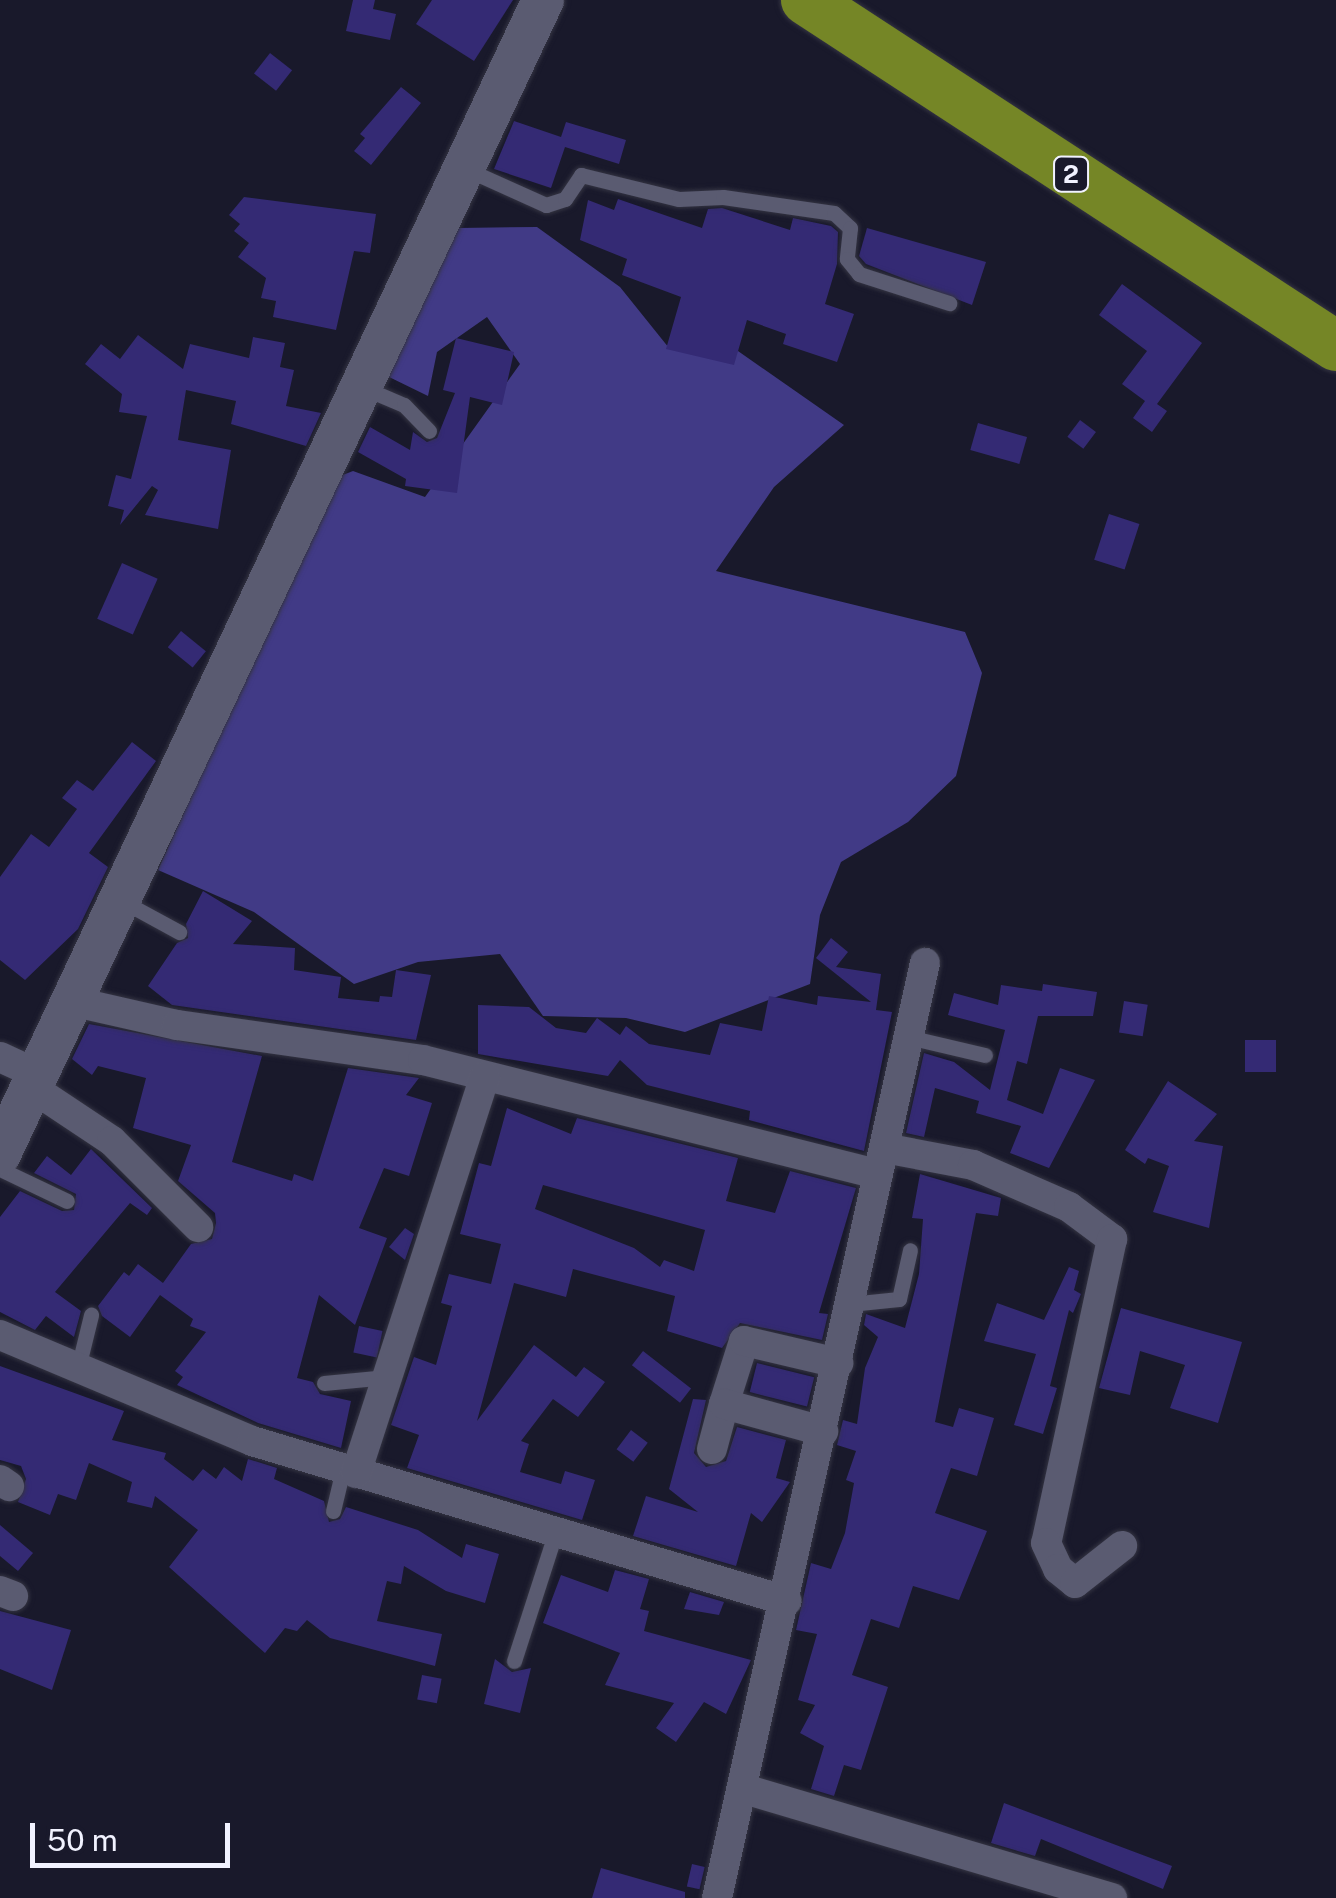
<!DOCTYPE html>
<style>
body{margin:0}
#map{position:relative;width:1336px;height:1898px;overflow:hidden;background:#19192b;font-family:"Public Sans",sans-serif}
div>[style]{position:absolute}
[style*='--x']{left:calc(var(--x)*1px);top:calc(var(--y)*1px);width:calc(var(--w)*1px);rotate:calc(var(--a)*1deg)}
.forest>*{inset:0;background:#413a86}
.building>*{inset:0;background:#342a74;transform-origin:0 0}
.roads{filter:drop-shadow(0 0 2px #343442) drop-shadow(0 0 2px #343442)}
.service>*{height:15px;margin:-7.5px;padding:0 7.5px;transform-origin:7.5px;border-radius:7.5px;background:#5a5b71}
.minor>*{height:30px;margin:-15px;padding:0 15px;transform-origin:15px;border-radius:15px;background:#5a5b71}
.secondary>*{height:42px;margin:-21px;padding:0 21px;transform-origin:21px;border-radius:21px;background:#5a5b71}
.trunk>*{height:50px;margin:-25px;padding:0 25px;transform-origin:25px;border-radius:25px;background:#758626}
span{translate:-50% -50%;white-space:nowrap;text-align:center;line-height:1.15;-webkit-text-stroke:8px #19192b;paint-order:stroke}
.shield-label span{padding:2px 8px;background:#19192b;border:2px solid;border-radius:8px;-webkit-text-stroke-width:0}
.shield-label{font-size:25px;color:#f1f2ff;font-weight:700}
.scale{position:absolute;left:30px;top:1823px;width:200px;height:45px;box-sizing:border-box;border:5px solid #f1f2ff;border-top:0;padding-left:12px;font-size:30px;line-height:35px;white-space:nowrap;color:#f1f2ff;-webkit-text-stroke:8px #19192b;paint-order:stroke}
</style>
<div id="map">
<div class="forest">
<div style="clip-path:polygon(537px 227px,620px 287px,669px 348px,728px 344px,844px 425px,774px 487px,716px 571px,965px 632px,982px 673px,956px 776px,908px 822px,841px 862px,820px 915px,810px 984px,685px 1032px,626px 1018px,543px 1016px,500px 954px,418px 962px,354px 984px,254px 912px,158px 870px,335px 478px,353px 471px,425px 497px,520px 364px,487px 317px,437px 352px,428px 396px,385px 375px,459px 228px)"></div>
</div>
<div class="building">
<div style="clip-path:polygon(353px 0,375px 0,373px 9px,396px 14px,390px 40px,346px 31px)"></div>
<div style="clip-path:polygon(432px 0,513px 0,474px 61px,416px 24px)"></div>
<div style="left:270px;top:53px;width:28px;height:26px;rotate:38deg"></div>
<div style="clip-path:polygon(401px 87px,421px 103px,371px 165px,354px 151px,365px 138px,360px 134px)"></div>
<div style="clip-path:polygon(514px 121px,561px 137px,566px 122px,626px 140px,619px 164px,565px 147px,551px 188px,494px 169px)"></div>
<div style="clip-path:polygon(244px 197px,376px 214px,370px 253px,354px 251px,336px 330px,273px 317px,276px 301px,261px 298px,266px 278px,238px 257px,249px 243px,234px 231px,240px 224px,229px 215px)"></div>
<div style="clip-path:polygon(618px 199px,702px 228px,708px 209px,722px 208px,790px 230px,793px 218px,831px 226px,838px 232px,837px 264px,825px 304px,854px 314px,837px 362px,783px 344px,786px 334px,747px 320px,734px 365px,666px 349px,681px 297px,622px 275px,627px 259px,580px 240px,588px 200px,614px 210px)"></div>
<div style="clip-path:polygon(867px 228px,986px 262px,972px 305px,866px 264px,859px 256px)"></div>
<div style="clip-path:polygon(1122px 284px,1202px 343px,1157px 404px,1167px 411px,1152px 432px,1133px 418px,1145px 401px,1122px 384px,1147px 351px,1099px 315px)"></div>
<div style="clip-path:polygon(138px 335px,183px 369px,190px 344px,249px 358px,253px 337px,285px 343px,280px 367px,294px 370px,286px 406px,321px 413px,306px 446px,231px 424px,236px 401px,186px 390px,178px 440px,231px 450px,218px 529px,145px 515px,158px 490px,152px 486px,120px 525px,124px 510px,108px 506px,116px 475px,131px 479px,147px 416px,119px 412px,122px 394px,85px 364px,101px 344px,120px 359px)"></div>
<div style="clip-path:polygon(456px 338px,514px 352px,502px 405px,470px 397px,457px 493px,405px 486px,406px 479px,358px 452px,370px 427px,410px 450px,413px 432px,427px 442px,437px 438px,455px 393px,443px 390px)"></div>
<div style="left:1080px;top:420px;width:20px;height:21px;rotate:37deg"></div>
<div style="left:978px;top:423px;width:51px;height:28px;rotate:16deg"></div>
<div style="left:1109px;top:514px;width:32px;height:48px;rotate:18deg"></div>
<div style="left:122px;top:563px;width:39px;height:61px;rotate:24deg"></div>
<div style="left:181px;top:631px;width:32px;height:21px;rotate:39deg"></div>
<div style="clip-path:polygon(132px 742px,156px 761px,89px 853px,108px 867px,78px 929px,25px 980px,0 960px,0 877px,31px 834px,49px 847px,77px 809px,62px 798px,77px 780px,93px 791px)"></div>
<div style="clip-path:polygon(203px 891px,252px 921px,233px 944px,295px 948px,294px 970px,341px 977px,338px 998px,379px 1002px,380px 996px,392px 997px,396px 970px,431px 975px,416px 1040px,172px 1005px,148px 986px,177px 943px,188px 938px,186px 924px)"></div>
<div style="clip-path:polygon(831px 938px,848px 952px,836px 967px,881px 974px,876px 1010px,892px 1012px,864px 1151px,749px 1120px,750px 1111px,647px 1085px,620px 1060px,608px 1076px,478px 1054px,478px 1005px,529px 1007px,556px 1028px,586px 1033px,597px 1018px,620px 1035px,626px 1026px,649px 1044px,710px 1055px,720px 1023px,762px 1031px,769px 996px,817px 1005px,818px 996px,871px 1002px,816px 958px)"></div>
<div style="clip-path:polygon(1043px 984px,1097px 992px,1093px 1016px,1038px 1016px,1027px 1064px,1017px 1061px,1007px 1100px,1043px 1114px,1060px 1068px,1095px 1080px,1049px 1168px,1010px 1153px,1021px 1126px,976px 1113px,979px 1101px,935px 1088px,924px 1137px,906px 1133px,924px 1053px,954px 1062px,990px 1090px,1005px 1030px,948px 1015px,954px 993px,998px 1005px,1001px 985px,1042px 991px)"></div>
<div style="left:1124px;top:1001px;width:24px;height:32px;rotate:9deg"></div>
<div style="clip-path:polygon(89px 1024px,262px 1056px,232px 1162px,292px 1181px,294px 1174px,313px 1181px,348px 1068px,419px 1078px,406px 1095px,432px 1103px,409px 1176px,384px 1168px,359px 1228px,387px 1238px,355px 1325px,319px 1295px,297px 1378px,313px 1382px,320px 1394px,351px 1401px,341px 1448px,258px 1423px,177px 1385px,183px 1377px,175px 1371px,206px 1332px,190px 1326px,193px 1319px,160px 1295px,130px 1337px,102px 1316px,98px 1306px,124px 1272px,129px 1276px,138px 1264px,163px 1283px,191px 1244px,212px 1239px,216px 1223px,215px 1213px,178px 1181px,191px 1145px,133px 1128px,146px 1078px,98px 1066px,92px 1075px,72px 1059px)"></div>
<div style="left:1276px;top:1040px;width:32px;height:31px;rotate:90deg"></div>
<div style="clip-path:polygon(1168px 1081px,1217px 1114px,1194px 1141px,1223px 1146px,1209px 1228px,1153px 1212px,1169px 1166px,1148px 1158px,1145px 1164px,1125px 1150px)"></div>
<div style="clip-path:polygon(evenodd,507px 1108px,571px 1134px,577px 1118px,738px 1158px,726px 1201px,775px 1213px,790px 1171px,856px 1188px,819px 1313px,828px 1314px,822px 1340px,740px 1323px,722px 1348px,667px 1331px,675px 1296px,573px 1269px,566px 1297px,514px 1283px,477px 1421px,534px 1345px,576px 1377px,584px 1367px,605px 1382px,578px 1417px,553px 1399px,521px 1441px,529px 1444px,520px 1472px,561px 1484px,565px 1471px,595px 1480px,582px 1520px,407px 1468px,419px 1435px,391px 1425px,414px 1357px,436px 1365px,452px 1306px,441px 1303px,449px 1274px,491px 1284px,501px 1244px,460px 1234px,479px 1163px,491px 1166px,507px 1108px,543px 1185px,705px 1230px,694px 1271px,664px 1260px,660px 1267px,634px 1248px,535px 1209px,543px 1185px)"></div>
<div style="clip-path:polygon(91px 1149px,152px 1208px,147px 1215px,130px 1203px,55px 1292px,81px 1311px,74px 1337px,46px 1316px,35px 1330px,0 1312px,0 1217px,20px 1191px,62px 1211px,74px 1210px,76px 1194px,34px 1173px,47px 1156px,71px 1175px)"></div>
<div style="clip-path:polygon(920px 1174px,1001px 1198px,998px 1216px,976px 1213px,935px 1422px,953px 1427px,959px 1408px,994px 1418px,977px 1476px,951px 1468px,935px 1513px,987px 1531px,959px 1600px,913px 1586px,899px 1628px,871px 1619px,852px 1675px,888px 1687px,861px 1770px,844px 1765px,834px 1796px,811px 1789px,824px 1746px,800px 1733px,815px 1705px,798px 1700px,817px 1634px,796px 1630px,811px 1563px,831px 1569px,845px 1533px,854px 1483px,846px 1480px,856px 1451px,837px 1445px,843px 1420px,857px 1424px,865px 1368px,878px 1337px,864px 1325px,866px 1314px,905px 1328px,919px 1274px,923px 1219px,912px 1218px)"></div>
<div style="clip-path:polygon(405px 1228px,414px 1234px,405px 1260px,389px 1247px)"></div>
<div style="clip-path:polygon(1069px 1267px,1079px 1271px,1074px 1290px,1081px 1294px,1073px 1313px,1069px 1310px,1050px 1386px,1057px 1388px,1043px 1434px,1014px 1425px,1036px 1354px,984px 1341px,997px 1303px,1044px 1320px)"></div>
<div style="clip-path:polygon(1121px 1308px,1242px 1342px,1218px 1423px,1170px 1408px,1185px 1365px,1140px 1351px,1130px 1395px,1099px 1388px)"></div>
<div style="left:359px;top:1326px;width:24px;height:27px;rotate:12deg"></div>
<div style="left:643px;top:1351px;width:61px;height:18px;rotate:38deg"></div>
<div style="left:757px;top:1363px;width:59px;height:30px;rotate:14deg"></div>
<div style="clip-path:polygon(0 1366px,124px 1411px,112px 1440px,166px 1453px,164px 1459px,193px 1481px,203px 1469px,216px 1479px,224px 1467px,242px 1481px,248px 1459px,277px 1468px,274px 1479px,324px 1501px,329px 1522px,340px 1519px,346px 1507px,418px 1530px,462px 1558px,466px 1544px,499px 1554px,485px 1603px,446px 1591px,404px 1566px,401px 1584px,387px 1581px,377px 1621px,442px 1634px,435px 1666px,330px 1638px,307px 1620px,297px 1631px,285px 1628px,265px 1653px,169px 1567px,198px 1530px,155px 1496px,152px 1508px,127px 1502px,132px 1482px,89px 1463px,76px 1500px,58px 1494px,50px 1515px,18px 1502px,26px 1479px,21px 1466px,0 1460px)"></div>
<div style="clip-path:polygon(693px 1399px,706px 1400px,694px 1453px,706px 1467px,726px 1461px,737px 1427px,786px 1440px,776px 1478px,790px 1482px,762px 1522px,751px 1513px,736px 1566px,633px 1536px,646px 1496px,698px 1512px,669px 1489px)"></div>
<div style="left:631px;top:1430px;width:21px;height:24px;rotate:37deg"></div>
<div style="clip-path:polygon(0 1525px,33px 1553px,18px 1571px,0 1556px)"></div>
<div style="clip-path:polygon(615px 1570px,649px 1579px,640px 1609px,649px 1611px,644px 1631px,751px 1660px,726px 1714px,704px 1702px,676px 1742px,656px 1728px,674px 1703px,605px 1685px,620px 1653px,543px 1623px,561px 1575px,608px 1592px)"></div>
<div style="clip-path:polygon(690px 1592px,724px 1602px,719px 1615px,684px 1609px)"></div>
<div style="clip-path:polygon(0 1611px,71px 1630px,52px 1690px,0 1669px)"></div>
<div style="clip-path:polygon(495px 1659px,512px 1672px,531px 1668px,520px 1713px,484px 1704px)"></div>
<div style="left:422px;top:1675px;width:20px;height:25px;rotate:11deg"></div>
<div style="clip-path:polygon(1004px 1803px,1172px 1866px,1163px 1889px,1041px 1839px,1035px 1856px,991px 1843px)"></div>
<div style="left:692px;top:1864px;width:13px;height:23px;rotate:13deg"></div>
<div style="clip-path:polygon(601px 1868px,685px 1892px,685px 1898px,592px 1898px)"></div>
</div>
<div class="roads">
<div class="service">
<div style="--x:466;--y:169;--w:88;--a:24.2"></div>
<div style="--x:546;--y:205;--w:20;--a:-18"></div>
<div style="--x:565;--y:199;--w:29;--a:-56"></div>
<div style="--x:581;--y:175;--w:101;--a:13.8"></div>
<div style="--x:679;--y:199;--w:44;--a:-2.6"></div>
<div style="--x:723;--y:197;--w:112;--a:8.2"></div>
<div style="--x:834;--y:213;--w:22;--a:43"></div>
<div style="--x:850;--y:228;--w:31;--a:96"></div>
<div style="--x:847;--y:259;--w:19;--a:51"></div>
<div style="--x:859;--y:274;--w:95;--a:17.9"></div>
<div style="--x:364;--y:388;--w:43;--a:23"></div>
<div style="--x:404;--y:405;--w:36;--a:46"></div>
<div style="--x:124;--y:902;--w:63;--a:28.6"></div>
<div style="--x:908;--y:1037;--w:79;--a:13.2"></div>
<div style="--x:0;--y:1169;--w:74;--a:25.5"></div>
<div style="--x:850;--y:1304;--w:49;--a:-5.8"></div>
<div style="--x:899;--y:1299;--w:50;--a:-77.3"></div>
<div style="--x:78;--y:1368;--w:55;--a:-76.2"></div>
<div style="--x:324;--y:1383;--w:63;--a:-5.4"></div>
<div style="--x:333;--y:1511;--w:43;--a:-76.6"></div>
<div style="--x:514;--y:1661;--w:133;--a:-72.1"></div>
</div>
<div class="minor">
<div style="--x:71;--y:1001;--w:109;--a:12.8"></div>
<div style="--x:177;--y:1025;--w:248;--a:8.1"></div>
<div style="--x:423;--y:1060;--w:469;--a:14.1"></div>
<div style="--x:0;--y:1057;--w:41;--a:24.7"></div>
<div style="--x:31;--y:1087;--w:97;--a:33.7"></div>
<div style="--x:112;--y:1141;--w:122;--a:45"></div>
<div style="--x:884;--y:1148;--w:91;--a:10.8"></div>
<div style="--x:973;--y:1165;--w:105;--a:23.6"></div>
<div style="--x:1069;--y:1207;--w:54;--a:36.7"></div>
<div style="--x:1112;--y:1239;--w:311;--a:102.2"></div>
<div style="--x:1046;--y:1543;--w:29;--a:65"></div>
<div style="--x:1058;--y:1569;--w:22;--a:39"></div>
<div style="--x:1075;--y:1583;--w:60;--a:-38.2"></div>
<div style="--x:0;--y:1335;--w:273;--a:22.8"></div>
<div style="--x:252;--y:1441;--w:558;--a:16.65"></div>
<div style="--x:724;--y:1404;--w:66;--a:-72.4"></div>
<div style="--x:744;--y:1341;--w:97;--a:13.2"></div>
<div style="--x:712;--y:1449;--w:47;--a:-75.1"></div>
<div style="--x:724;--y:1404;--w:103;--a:15.3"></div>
<div style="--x:356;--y:1473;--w:417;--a:-72"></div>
<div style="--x:0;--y:1480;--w:11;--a:34"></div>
<div style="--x:0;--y:1591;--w:14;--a:21"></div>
<div style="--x:744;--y:1789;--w:384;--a:16.5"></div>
<div style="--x:717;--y:1898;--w:958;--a:-77.46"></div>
</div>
<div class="secondary">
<div style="--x:0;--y:1154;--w:1275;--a:-64.8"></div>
</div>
<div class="trunk">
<div style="--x:806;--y:0;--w:633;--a:33.14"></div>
</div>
</div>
<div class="shield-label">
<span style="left:1071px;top:174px">2</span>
</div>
<div class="scale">50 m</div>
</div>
